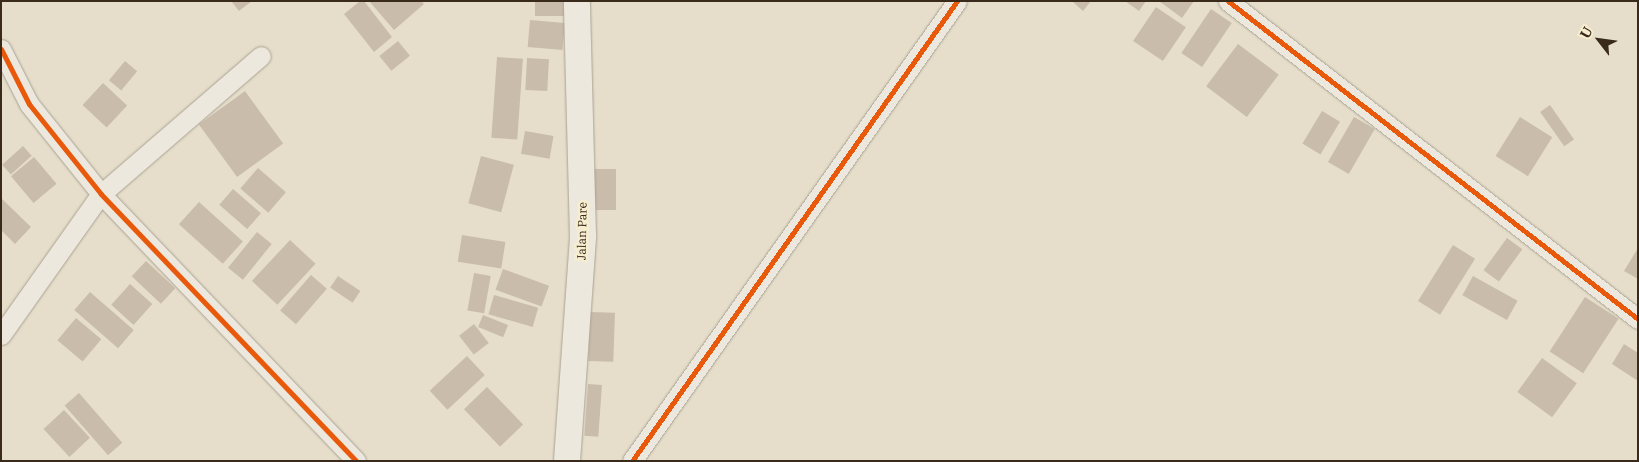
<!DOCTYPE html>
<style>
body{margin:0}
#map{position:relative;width:1639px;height:462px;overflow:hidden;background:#e6deca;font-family:"IBM Plex Serif",serif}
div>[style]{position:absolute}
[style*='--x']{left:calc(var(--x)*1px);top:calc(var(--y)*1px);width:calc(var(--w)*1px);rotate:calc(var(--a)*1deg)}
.building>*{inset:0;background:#c9bcab;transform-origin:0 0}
.roads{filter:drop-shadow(0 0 1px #aaa294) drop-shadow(0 0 1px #aaa294)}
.street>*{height:19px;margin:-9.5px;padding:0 9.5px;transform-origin:9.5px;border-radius:9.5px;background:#ede8dd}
.secondary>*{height:26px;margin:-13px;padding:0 13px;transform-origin:13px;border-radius:13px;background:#ede8dd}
.cycleway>*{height:5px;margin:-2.5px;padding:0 2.5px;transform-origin:2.5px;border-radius:2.5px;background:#e8590c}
span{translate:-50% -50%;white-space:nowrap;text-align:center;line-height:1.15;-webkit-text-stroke:5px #f7edcf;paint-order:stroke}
.street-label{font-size:12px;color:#392a1c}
.frame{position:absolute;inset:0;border:2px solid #392a1c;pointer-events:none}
.north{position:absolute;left:1574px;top:15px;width:50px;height:50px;-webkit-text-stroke:4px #f7edcf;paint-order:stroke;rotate:300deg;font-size:14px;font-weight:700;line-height:20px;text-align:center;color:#392a1c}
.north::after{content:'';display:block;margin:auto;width:18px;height:22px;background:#392a1c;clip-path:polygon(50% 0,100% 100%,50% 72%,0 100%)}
</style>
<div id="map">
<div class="building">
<div style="clip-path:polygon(231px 1px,252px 1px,239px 11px)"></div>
<div style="clip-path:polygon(360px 1px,364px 1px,392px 37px,374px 52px,344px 14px)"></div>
<div style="clip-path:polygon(369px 1px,421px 1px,424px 4px,394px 30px)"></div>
<div style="left:535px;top:1px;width:30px;height:15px"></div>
<div style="clip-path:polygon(1072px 1px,1091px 1px,1083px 11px)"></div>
<div style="clip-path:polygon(1125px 1px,1146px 1px,1139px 11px)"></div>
<div style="clip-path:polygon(1159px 1px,1194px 1px,1182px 18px)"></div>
<div style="left:1156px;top:7px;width:36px;height:41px;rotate:34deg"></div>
<div style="left:1211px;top:9px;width:25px;height:53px;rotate:34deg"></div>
<div style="left:530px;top:20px;width:35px;height:27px;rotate:5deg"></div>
<div style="left:398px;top:41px;width:19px;height:24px;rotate:51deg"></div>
<div style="left:1238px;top:44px;width:51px;height:53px;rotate:37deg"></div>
<div style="left:497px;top:57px;width:26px;height:81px;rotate:4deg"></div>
<div style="left:527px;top:58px;width:22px;height:32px;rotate:3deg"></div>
<div style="left:125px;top:61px;width:16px;height:25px;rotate:40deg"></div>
<div style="left:103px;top:83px;width:33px;height:30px;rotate:43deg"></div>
<div style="left:245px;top:91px;width:65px;height:57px;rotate:54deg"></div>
<div style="left:1550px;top:105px;width:42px;height:12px;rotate:55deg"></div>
<div style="left:1322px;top:111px;width:21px;height:38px;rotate:31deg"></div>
<div style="left:1354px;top:117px;width:24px;height:52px;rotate:30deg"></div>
<div style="left:1520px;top:117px;width:38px;height:46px;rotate:32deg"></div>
<div style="left:525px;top:131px;width:29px;height:23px;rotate:10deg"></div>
<div style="left:23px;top:146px;width:13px;height:28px;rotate:48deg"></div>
<div style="left:481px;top:156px;width:34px;height:49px;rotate:15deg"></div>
<div style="left:34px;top:157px;width:35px;height:30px;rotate:50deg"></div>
<div style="left:258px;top:168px;width:37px;height:27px;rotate:41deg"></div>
<div style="left:594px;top:169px;width:22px;height:41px"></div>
<div style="left:233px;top:189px;width:37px;height:21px;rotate:41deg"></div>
<div style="clip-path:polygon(1px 198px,31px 227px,15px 244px,1px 230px)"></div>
<div style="left:199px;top:202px;width:59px;height:30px;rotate:42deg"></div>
<div style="left:257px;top:232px;width:19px;height:46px;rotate:39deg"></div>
<div style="left:462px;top:235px;width:44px;height:27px;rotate:9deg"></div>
<div style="left:1507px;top:238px;width:19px;height:40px;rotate:36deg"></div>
<div style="left:290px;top:240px;width:35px;height:56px;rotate:43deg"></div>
<div style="left:1453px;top:245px;width:26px;height:66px;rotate:32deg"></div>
<div style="clip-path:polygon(1638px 248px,1638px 279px,1624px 271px)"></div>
<div style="left:146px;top:261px;width:40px;height:21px;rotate:43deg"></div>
<div style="left:503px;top:269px;width:49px;height:22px;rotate:20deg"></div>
<div style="left:474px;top:273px;width:17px;height:38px;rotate:10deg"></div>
<div style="left:311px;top:275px;width:21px;height:47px;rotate:41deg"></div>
<div style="left:338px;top:276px;width:27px;height:14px;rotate:34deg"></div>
<div style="left:1473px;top:276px;width:51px;height:22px;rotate:29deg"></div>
<div style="left:130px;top:284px;width:30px;height:28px;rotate:42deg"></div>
<div style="left:90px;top:292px;width:58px;height:24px;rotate:41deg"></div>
<div style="left:494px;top:295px;width:46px;height:20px;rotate:16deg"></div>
<div style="left:1585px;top:297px;width:40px;height:65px;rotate:33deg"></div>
<div style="left:590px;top:312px;width:25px;height:49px;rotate:2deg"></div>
<div style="left:483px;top:315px;width:27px;height:13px;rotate:22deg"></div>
<div style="left:76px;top:318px;width:33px;height:29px;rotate:40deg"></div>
<div style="left:474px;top:324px;width:24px;height:19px;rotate:52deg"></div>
<div style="clip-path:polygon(1624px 344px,1638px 353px,1638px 381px,1612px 364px)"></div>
<div style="left:467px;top:356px;width:26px;height:51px;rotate:47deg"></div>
<div style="left:1542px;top:358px;width:43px;height:42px;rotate:36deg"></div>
<div style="left:588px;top:384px;width:14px;height:52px;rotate:4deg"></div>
<div style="left:487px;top:387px;width:52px;height:32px;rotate:46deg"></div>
<div style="left:79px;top:393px;width:66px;height:19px;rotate:49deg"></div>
<div style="left:64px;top:410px;width:38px;height:28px;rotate:47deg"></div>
</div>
<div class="roads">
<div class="street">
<div style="--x:1228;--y:1;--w:519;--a:37.8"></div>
<div style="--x:1;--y:49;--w:62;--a:63"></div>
<div style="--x:29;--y:104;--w:115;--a:51.3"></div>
<div style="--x:101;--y:194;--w:369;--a:46.3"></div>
<div style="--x:1;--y:335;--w:173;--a:-54.7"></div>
<div style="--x:101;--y:194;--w:211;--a:-40.8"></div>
<div style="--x:632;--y:461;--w:563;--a:-54.76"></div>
</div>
<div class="secondary">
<div style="--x:567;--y:461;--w:226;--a:-85.9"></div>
<div style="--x:583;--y:236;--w:235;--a:-91.5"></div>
</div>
</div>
<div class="cycleway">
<div style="--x:1228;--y:1;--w:519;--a:37.8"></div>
<div style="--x:1;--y:49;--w:62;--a:63"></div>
<div style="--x:29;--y:104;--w:115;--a:51.3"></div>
<div style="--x:101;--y:194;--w:369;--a:46.3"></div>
<div style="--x:632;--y:461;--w:563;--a:-54.76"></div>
</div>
<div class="street-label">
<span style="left:582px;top:231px;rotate:-89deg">Jalan Pare</span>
</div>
<div class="frame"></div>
<div class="north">U</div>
</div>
